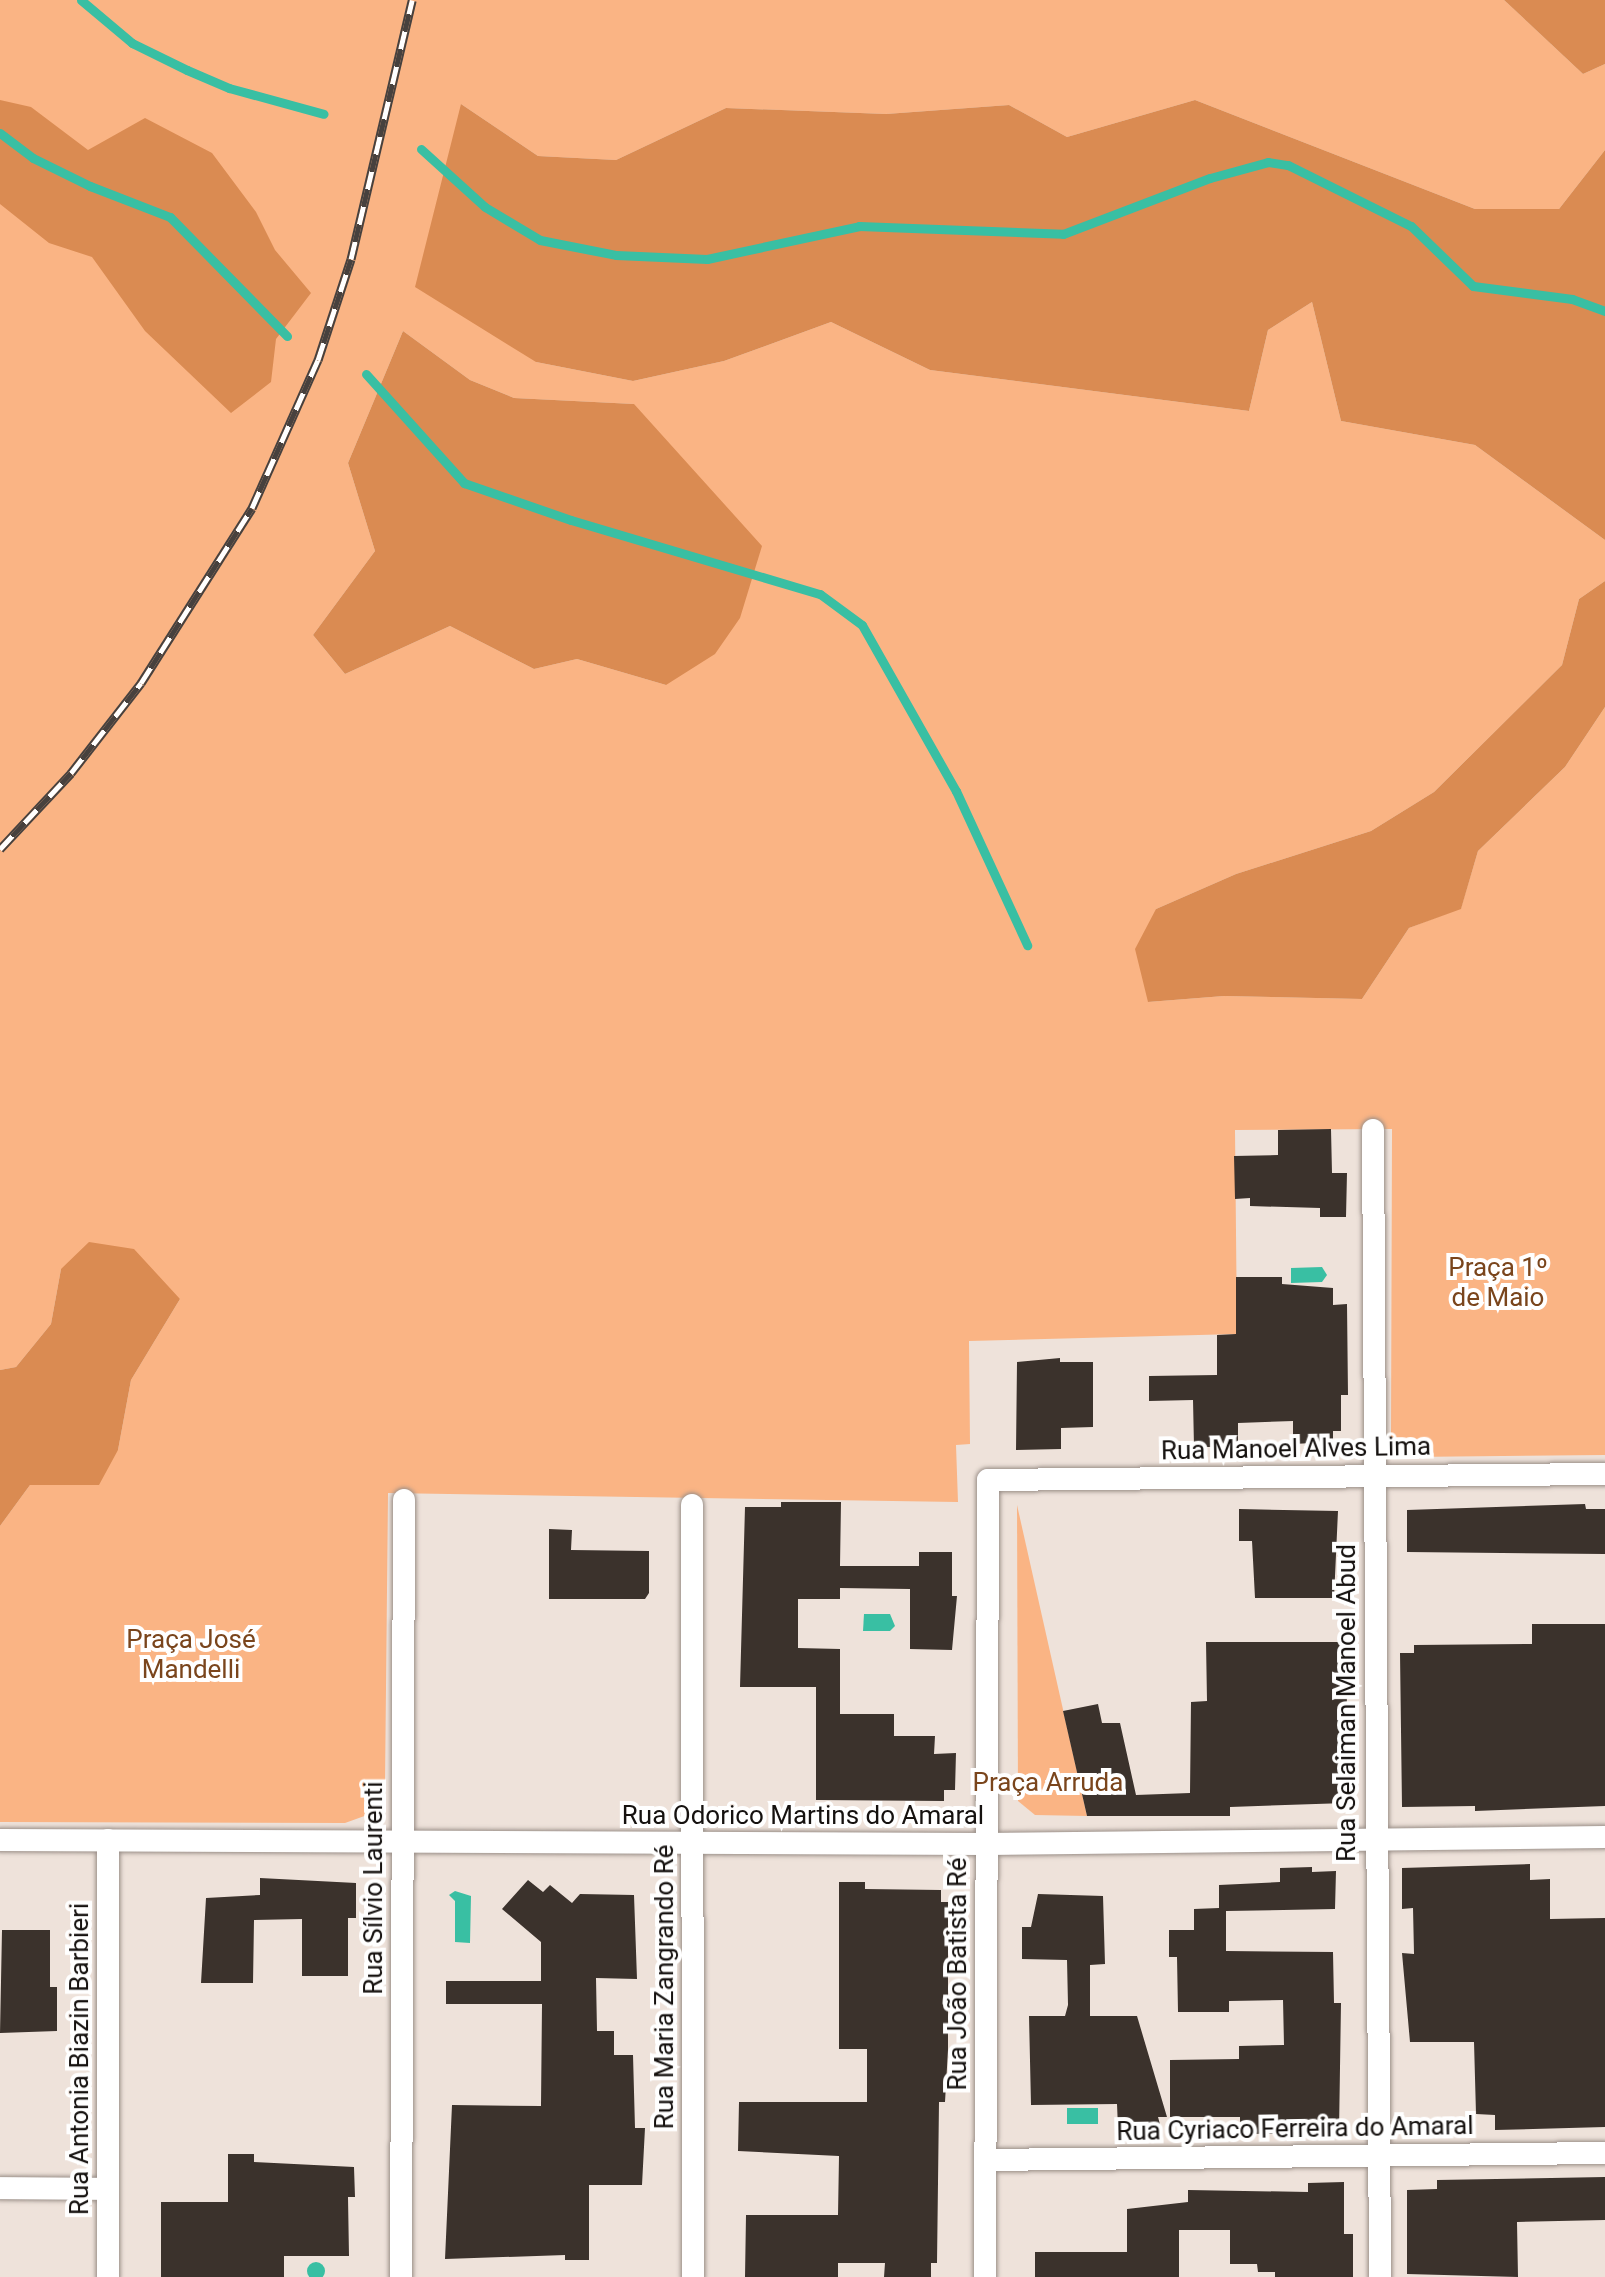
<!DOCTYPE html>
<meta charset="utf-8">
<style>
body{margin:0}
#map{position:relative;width:1605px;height:2277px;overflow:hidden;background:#eee2da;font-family:Roboto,sans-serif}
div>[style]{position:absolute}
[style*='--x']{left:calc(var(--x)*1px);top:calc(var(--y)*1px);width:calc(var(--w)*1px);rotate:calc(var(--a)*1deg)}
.green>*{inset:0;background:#fab484}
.forest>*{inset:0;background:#da8b52}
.water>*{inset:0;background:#39bfa3;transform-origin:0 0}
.round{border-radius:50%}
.stream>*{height:9px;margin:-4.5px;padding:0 4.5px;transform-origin:4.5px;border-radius:4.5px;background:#39bfa3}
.building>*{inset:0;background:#3b322c}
.roads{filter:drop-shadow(0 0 2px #9a8f88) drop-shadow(0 0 2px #9a8f88)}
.street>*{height:22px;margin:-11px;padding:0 11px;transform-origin:11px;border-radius:11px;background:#fff}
.rail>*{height:9px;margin-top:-4.5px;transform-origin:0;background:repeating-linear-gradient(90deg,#fff 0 18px,#47413e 0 36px);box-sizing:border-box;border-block:2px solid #47413e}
span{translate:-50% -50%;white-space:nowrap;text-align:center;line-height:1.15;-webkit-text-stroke:8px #fff;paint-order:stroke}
.park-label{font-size:26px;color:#7a451c}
.street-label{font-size:26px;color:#15110f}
</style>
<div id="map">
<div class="green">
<div style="clip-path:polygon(evenodd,0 0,1504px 0,1583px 74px,1605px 64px,1605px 150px,1559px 209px,1475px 209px,1195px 100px,1067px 137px,1009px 105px,886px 114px,726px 108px,616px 160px,538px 156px,461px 104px,536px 362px,633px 381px,724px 361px,831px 322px,930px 370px,1249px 411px,1268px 330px,1312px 302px,1341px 421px,1475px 445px,1605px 540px,1605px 581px,1579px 599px,1562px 665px,1434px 792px,1371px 831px,1236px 874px,1156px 909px,1148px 1002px,1224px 996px,1362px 999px,1409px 928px,1461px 908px,1478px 851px,1565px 767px,1605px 707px,1605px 1455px,1410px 1457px,1397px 1452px,1391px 1438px,1392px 1129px,1235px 1130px,1237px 1334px,969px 1341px,970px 1444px,956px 1445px,958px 1502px,388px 1493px,385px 1786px,370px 1814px,345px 1823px,0 1822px,0 1526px,30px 1485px,118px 1450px,131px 1380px,180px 1299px,61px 1269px,51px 1324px,16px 1367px,0 1370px,0 0,403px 331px,470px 380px,514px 398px,634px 404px,666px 685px,577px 659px,534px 669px,450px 626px,345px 674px,313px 635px,375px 551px,348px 463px,403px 331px)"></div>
<div style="clip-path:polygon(1017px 1505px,1087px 1816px,1035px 1815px,1018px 1801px)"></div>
</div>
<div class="forest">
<div style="clip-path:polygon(1504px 0,1605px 0,1605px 64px,1583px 74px)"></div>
<div style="clip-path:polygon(0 100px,31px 107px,88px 150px,145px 118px,212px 153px,256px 212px,275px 250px,311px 293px,276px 339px,271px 382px,231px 413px,145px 331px,92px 257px,49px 243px,0 204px)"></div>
<div style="clip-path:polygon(1195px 100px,1475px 209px,1559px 209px,1605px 150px,1605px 540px,1475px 445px,1341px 421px,1312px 302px,1268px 330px,1249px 411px,930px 370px,831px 322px,724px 361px,633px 381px,536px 362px,415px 287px,461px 104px,538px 156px,616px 160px,726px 108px,886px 114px,1009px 105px,1067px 137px)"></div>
<div style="clip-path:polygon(403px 331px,470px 380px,514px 398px,634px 404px,762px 546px,740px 618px,715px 654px,666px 685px,577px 659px,534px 669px,450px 626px,345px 674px,313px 635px,375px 551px,348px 463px)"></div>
<div style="clip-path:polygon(1605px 581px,1605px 707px,1565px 767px,1478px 851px,1461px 909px,1409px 928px,1362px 999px,1224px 996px,1148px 1002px,1135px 949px,1156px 909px,1236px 874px,1371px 831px,1434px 792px,1562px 665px,1579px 599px)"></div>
<div style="clip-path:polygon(89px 1242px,134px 1249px,180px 1299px,131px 1380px,118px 1450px,99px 1485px,30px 1485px,0 1526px,0 1370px,16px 1367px,51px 1324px,61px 1269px)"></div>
</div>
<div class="water">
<div style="clip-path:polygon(1322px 1267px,1327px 1275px,1322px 1282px,1291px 1283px,1291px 1268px)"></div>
<div style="clip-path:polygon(864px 1614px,890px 1614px,895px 1626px,890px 1631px,863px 1631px)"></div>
<div style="clip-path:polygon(455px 1891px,471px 1896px,470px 1943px,455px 1942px,455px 1901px,449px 1895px)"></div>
<div style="left:1067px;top:2108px;width:31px;height:16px"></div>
<div class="round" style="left:307px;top:2262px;width:18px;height:18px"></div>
</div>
<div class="stream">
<div style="--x:81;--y:0;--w:67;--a:40.1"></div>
<div style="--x:132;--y:43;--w:61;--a:26.1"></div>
<div style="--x:187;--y:70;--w:46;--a:23.2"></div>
<div style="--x:229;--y:88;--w:98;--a:15.3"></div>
<div style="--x:0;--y:133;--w:41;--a:37.1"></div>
<div style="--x:33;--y:158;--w:64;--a:26.2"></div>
<div style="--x:90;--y:186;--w:86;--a:21.2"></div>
<div style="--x:170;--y:217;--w:167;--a:45.5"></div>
<div style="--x:421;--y:149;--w:86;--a:42.2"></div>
<div style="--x:485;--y:207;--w:64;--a:31"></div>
<div style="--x:540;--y:240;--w:77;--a:11.2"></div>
<div style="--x:616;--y:255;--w:91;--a:2.5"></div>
<div style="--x:707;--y:259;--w:156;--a:-12.2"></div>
<div style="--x:859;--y:226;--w:204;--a:2.2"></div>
<div style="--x:1063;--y:234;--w:157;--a:-20.9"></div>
<div style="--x:1210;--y:178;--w:60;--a:-15.4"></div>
<div style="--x:1268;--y:162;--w:20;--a:9"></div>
<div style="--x:1288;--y:165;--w:137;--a:26.4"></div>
<div style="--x:1411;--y:226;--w:86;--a:44.1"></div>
<div style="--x:1473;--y:286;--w:100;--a:7.5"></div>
<div style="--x:1572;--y:299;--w:35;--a:20"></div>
<div style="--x:366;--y:374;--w:147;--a:48"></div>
<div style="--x:464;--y:483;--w:113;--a:19.1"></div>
<div style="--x:571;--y:520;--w:260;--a:16.6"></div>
<div style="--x:820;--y:594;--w:52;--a:36.4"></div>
<div style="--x:862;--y:625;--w:191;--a:60.5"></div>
<div style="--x:956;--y:791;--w:170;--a:65.2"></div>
</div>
<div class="building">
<div style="clip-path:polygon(1331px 1129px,1332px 1173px,1347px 1173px,1346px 1217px,1320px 1217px,1320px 1208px,1250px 1206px,1250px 1198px,1235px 1199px,1234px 1156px,1278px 1155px,1278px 1130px)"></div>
<div style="clip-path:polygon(1236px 1277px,1282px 1277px,1282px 1284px,1333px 1288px,1333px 1305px,1347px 1304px,1348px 1395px,1341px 1395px,1341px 1431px,1333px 1431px,1333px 1442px,1293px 1444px,1293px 1421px,1238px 1423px,1238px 1447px,1194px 1447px,1193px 1400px,1149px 1401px,1149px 1376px,1217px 1375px,1217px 1335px,1236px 1334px)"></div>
<div style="clip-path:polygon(1060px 1358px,1060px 1362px,1093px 1362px,1093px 1427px,1061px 1428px,1061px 1449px,1016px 1450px,1017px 1362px)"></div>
<div style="clip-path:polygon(781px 1502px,841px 1502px,840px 1566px,919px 1566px,919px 1552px,952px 1552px,952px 1596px,957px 1596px,952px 1650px,910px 1649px,910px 1589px,840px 1588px,840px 1599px,798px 1599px,798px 1648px,840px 1649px,840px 1714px,894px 1714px,894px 1736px,935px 1736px,934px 1754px,956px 1753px,955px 1790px,944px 1790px,944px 1801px,816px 1800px,816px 1687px,740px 1687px,745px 1507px,781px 1507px)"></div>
<div style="clip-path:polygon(1585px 1504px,1586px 1509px,1605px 1509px,1605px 1554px,1407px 1552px,1407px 1510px)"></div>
<div style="clip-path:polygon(1239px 1509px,1338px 1511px,1334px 1598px,1255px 1598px,1252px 1541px,1239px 1541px)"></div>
<div style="clip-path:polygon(549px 1529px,572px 1530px,571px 1550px,649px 1551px,649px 1593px,645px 1599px,549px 1599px)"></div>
<div style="clip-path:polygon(1532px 1624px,1605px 1624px,1605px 1806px,1475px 1811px,1475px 1806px,1402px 1807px,1400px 1653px,1414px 1653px,1414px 1645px,1532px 1644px)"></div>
<div style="clip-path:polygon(1206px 1642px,1341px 1642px,1340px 1683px,1347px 1683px,1346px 1803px,1230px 1807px,1230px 1816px,1087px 1816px,1063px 1711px,1098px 1704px,1102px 1723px,1120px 1723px,1136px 1795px,1190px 1793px,1191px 1702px,1207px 1701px)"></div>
<div style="clip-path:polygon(1530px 1864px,1530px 1880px,1550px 1879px,1550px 1919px,1605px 1918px,1605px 2127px,1495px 2130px,1495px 2115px,1476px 2114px,1474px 2042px,1410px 2042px,1402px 1953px,1414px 1954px,1413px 1908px,1402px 1909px,1402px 1868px)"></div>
<div style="clip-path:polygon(1312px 1867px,1312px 1872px,1336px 1871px,1335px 1909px,1226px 1911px,1226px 1951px,1333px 1952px,1334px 2003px,1341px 2003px,1339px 2133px,1240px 2134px,1240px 2117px,1170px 2117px,1170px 2060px,1239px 2059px,1239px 2046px,1284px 2045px,1283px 2000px,1229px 2001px,1229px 2012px,1178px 2012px,1177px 1957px,1169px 1957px,1169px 1930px,1194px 1930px,1194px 1909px,1219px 1908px,1219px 1885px,1280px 1882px,1280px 1868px)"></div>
<div style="clip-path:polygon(260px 1878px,356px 1883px,356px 1918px,348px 1918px,348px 1976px,302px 1976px,302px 1919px,254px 1920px,253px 1983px,201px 1983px,206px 1898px,260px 1895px)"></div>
<div style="clip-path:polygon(528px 1880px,543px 1892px,550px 1885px,572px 1903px,580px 1894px,634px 1895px,637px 1979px,596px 1978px,597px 2031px,614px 2031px,614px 2055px,633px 2055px,635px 2128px,645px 2128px,642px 2185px,589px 2185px,589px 2260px,565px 2260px,565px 2255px,445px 2259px,452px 2105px,541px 2106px,542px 2004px,446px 2004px,446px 1981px,541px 1981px,541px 1942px,502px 1909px)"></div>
<div style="clip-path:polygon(839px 1882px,865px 1882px,865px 1889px,941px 1890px,941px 1902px,948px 1902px,948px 2050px,945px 2102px,939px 2102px,937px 2263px,931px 2263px,931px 2277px,884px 2277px,885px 2263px,838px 2263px,838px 2277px,745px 2277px,746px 2215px,838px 2215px,839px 2156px,738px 2151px,739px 2102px,867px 2102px,867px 2049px,839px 2049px)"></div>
<div style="clip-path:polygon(1038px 1894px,1103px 1896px,1105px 1964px,1090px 1965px,1090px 2016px,1137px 2016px,1167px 2117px,1158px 2117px,1161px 2128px,1118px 2128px,1117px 2104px,1031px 2105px,1029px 2016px,1065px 2016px,1068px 2005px,1067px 1960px,1022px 1959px,1022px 1927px,1031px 1927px)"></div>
<div style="clip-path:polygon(2px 1930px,50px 1930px,50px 1987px,57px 1987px,57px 2031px,0 2033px)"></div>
<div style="clip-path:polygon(228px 2154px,254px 2154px,254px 2162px,354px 2167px,355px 2197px,348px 2197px,349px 2256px,284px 2256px,284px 2277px,161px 2277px,161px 2202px,228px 2202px)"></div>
<div style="clip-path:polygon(1605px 2177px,1605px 2220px,1517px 2222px,1518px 2277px,1407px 2274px,1407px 2190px,1437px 2189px,1437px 2180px)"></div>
<div style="clip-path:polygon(1344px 2182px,1344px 2234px,1353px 2234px,1353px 2277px,1275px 2277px,1275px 2272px,1258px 2272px,1257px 2264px,1230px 2264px,1230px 2230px,1179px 2230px,1179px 2277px,1035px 2277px,1035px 2252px,1127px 2252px,1127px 2209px,1188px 2202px,1188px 2190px,1308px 2192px,1308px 2183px)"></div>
</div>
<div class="roads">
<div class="street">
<div style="--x:1373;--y:1130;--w:1147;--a:89.65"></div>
<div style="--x:692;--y:1505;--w:772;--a:89.93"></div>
<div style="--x:0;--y:1840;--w:986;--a:0.23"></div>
<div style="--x:986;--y:1844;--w:619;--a:-0.65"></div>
<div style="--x:985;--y:2160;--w:620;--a:-0.65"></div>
<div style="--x:0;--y:2188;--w:108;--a:0.5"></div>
<div style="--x:108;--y:2277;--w:437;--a:-90"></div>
<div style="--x:401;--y:2277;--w:777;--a:-89.78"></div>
<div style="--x:985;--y:2277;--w:797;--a:-89.78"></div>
<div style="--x:988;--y:1480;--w:617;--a:-0.56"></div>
</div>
</div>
<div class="rail">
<div style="--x:0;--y:849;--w:104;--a:-46.9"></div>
<div style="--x:71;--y:773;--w:114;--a:-52.1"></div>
<div style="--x:141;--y:683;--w:207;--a:-57.6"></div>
<div style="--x:252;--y:508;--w:162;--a:-66"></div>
<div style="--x:318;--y:360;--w:106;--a:-71.9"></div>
<div style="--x:351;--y:259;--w:266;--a:-76.7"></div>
</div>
<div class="park-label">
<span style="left:1498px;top:1283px">Praça 1º<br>de Maio</span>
<span style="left:191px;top:1655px">Praça José<br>Mandelli</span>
<span style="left:1048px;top:1783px">Praça Arruda</span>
</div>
<div class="street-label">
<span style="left:1296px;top:1449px;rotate:-1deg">Rua Manoel Alves Lima</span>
<span style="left:1347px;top:1703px;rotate:-90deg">Rua Selaiman Manoel Abud</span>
<span style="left:803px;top:1816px">Rua Odorico Martins do Amaral</span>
<span style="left:374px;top:1888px;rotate:-90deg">Rua Sílvio Laurenti</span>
<span style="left:958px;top:1974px;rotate:-90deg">Rua João Batista Ré</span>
<span style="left:665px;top:1987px;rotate:-90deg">Rua Maria Zangrando Ré</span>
<span style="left:80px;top:2059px;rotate:-90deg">Rua Antonia Biazin Barbieri</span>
<span style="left:1295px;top:2129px;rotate:-1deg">Rua Cyriaco Ferreira do Amaral</span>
</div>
</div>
